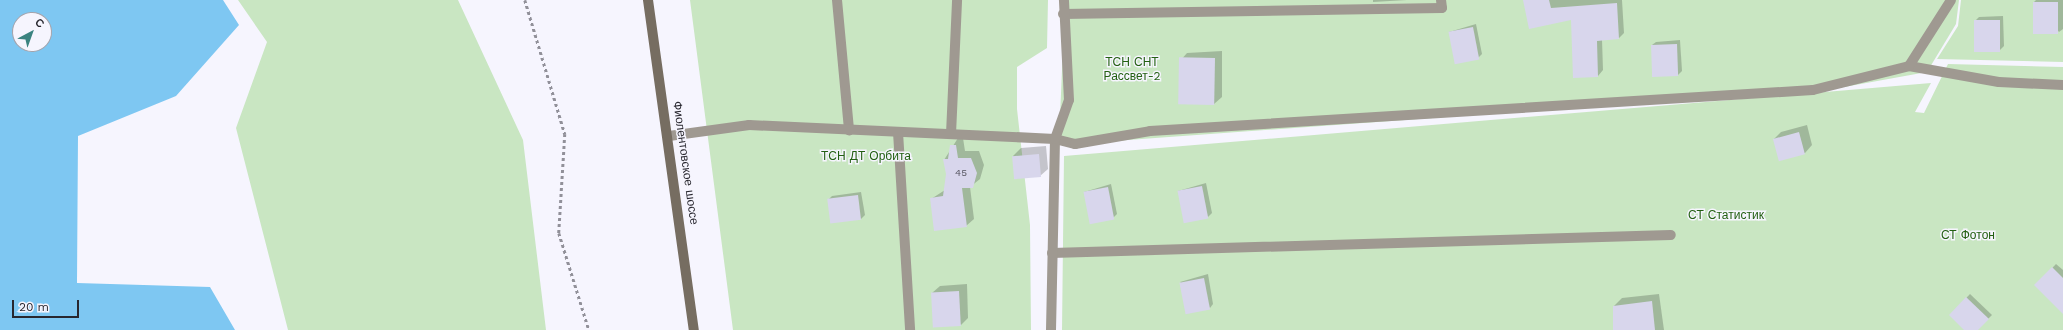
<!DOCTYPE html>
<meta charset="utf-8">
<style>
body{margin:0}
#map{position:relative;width:2063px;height:330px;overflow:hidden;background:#f6f5fe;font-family:"Work Sans",sans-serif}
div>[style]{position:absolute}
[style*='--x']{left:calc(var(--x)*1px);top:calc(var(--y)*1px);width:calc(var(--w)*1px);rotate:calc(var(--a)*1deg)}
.green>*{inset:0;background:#c9e6c2}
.water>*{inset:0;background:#7ec7f2}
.shadow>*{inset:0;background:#0003}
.building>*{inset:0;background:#d8d6ec;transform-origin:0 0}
.path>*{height:2.5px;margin-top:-1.25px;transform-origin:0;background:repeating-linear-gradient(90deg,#919099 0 3px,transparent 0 6px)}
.lane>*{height:10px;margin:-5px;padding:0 5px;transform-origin:5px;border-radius:5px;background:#9f9991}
.street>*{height:10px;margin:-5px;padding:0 5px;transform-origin:5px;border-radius:5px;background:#9f9991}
.secondary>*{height:10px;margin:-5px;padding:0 5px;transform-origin:5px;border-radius:5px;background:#766d61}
span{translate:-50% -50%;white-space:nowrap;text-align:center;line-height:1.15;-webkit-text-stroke:3px #f6f5fe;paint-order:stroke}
.number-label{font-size:10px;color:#54535e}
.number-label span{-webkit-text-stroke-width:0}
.park-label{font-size:12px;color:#236012}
.street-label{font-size:12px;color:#28272f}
.north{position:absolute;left:12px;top:12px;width:40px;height:40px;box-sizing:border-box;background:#f6f5fe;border:1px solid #a4a3ab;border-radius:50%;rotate:41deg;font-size:11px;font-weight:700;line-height:16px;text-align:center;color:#28272f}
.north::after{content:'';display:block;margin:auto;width:14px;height:18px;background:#3b8380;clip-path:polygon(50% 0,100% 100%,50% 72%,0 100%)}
.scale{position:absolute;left:12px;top:300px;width:67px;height:18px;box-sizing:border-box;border:2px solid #28272f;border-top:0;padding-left:5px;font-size:12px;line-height:14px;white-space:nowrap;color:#28272f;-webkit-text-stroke:3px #f6f5fe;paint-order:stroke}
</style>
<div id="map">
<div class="green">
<div style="clip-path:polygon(238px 0,458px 0,523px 140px,546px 330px,288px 330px,236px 128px,267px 42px)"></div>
<div style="clip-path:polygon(690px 0,1048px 0,1047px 48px,1017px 67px,1017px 109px,1030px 225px,1031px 330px,733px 330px)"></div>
<div style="clip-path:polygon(1065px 0,1959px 0,1956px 24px,1927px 72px,1833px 89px,1073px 144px,1059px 140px)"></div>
<div style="clip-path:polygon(1961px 0,2063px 0,2063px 62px,1937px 59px,1958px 26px)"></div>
<div style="clip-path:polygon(1948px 64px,2063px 67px,2063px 330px,1062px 330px,1064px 156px,1931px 83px,1915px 112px,1924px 113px)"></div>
</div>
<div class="water">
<div style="clip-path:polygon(evenodd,0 0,223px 0,239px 25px,176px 96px,78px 136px,77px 283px,210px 287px,235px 330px,0 330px,0 0,20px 20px,44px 20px,44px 44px,20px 44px,20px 20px)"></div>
</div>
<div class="shadow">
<div style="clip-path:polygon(1373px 0,1407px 0,1373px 2px)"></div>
<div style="clip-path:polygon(1525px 0,1622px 0,1624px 33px,1619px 38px,1602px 39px,1603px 70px,1598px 76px,1572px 19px)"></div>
<div style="clip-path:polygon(2036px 0,2063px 0,2063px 29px,2059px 32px,2034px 2px)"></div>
<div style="clip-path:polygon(2003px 16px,2004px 46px,2000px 50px,1975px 21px,1979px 17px)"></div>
<div style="clip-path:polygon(1476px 24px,1482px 54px,1478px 58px,1449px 32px)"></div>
<div style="clip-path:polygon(1680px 40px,1682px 71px,1678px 75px,1652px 45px,1656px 42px)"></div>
<div style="clip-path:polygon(1222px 51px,1222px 97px,1214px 104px,1180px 61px,1187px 53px)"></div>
<div style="clip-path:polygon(1807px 125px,1812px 145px,1805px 153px,1780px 160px,1774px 139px,1781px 132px)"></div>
<div style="clip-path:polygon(958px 138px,963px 138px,965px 151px,979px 151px,984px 165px,980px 179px,970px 187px,974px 219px,966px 226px,931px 199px,945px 190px,947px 174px,944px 160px)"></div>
<div style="clip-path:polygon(1046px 146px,1048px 169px,1040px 176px,1015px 178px,1013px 156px,1021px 148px)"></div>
<div style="clip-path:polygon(1206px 183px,1212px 213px,1208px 217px,1178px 191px)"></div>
<div style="clip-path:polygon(1111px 184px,1117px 214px,1113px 218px,1084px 192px)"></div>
<div style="clip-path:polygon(861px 192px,865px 215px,861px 219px,828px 200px,832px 196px)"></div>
<div style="clip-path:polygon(2056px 264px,2063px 270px,2063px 300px,2036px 285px)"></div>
<div style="clip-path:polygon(1208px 274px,1213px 304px,1210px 308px,1180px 282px)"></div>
<div style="clip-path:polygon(967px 284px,968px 318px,961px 325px,932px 293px,940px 286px)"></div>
<div style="clip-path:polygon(1659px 294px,1664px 330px,1614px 330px,1614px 306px,1622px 298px)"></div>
<div style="clip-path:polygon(1970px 294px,1992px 315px,1977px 330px,1965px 330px,1950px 315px)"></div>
</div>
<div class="building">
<div style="clip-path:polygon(1523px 0,1549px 0,1551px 8px,1617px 3px,1619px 39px,1597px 41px,1598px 77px,1573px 78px,1571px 20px,1529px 29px)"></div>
<div style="left:2033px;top:2px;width:25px;height:32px"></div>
<div style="left:1974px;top:20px;width:26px;height:32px"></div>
<div style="left:1473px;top:27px;width:33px;height:25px;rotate:79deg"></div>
<div style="left:1677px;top:44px;width:32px;height:26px;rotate:88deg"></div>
<div style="left:1215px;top:58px;width:47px;height:36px;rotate:91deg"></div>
<div style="left:1799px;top:132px;width:23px;height:27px;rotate:75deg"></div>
<div style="clip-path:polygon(950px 145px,956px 145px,958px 158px,971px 158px,977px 173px,973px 188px,962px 188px,967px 227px,934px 231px,930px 198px,943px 196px,946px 174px,943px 159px,948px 159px)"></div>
<div style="left:1039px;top:154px;width:23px;height:27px;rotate:85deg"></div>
<div style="left:1202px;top:186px;width:33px;height:25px;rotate:79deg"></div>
<div style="left:1108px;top:187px;width:33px;height:25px;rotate:79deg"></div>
<div style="left:858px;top:195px;width:25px;height:31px;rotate:83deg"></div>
<div style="clip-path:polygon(2052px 267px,2063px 278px,2063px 314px,2034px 285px)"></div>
<div style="left:1204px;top:278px;width:32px;height:25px;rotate:79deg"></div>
<div style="left:959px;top:291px;width:35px;height:28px;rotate:87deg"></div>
<div style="clip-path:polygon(1966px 297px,1989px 319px,1978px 330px,1964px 330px,1949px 315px)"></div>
<div style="clip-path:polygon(1652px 301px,1655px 330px,1613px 330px,1613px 306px)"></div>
</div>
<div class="path">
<div style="--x:525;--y:0;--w:140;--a:73.4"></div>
<div style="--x:565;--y:134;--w:99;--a:93.5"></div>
<div style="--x:559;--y:233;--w:102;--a:72.8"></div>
</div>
<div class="lane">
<div style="--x:837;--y:0;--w:131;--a:84.7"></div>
<div style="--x:1063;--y:14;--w:379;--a:-0.9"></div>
<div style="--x:1442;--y:8;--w:8;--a:-97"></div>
<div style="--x:1909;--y:66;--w:91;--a:10.1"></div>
<div style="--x:1999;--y:82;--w:64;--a:2.7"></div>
<div style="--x:898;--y:132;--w:198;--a:86.5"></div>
<div style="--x:951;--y:134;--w:134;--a:-87.4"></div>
<div style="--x:669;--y:136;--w:81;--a:-7.8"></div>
<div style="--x:749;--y:125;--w:306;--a:2.6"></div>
<div style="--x:1055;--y:139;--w:21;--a:14"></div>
<div style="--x:1075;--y:144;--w:76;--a:-9.8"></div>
<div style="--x:1150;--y:131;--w:664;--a:-3.54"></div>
<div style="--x:1813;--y:90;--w:99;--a:-14"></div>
<div style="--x:1909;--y:66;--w:78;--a:-57.5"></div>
<div style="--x:1052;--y:253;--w:619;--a:-1.67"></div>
</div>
<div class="street">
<div style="--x:1051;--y:330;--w:191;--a:-88.8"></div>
<div style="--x:1055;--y:139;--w:41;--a:-70.3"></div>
<div style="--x:1069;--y:100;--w:100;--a:-92.9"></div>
</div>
<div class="secondary">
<div style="--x:648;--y:0;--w:333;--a:82.1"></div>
</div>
<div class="number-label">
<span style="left:961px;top:173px">45</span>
</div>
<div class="park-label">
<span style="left:1132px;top:70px">ТСН СНТ<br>Рассвет-2</span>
<span style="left:866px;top:157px">ТСН ДТ Орбита</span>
<span style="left:1726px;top:216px">СТ Статистик</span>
<span style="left:1968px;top:236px">СТ Фотон</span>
</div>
<div class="street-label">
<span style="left:685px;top:163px;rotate:82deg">Фиолентовское шоссе</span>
</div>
<div class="north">С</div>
<div class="scale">20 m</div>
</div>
